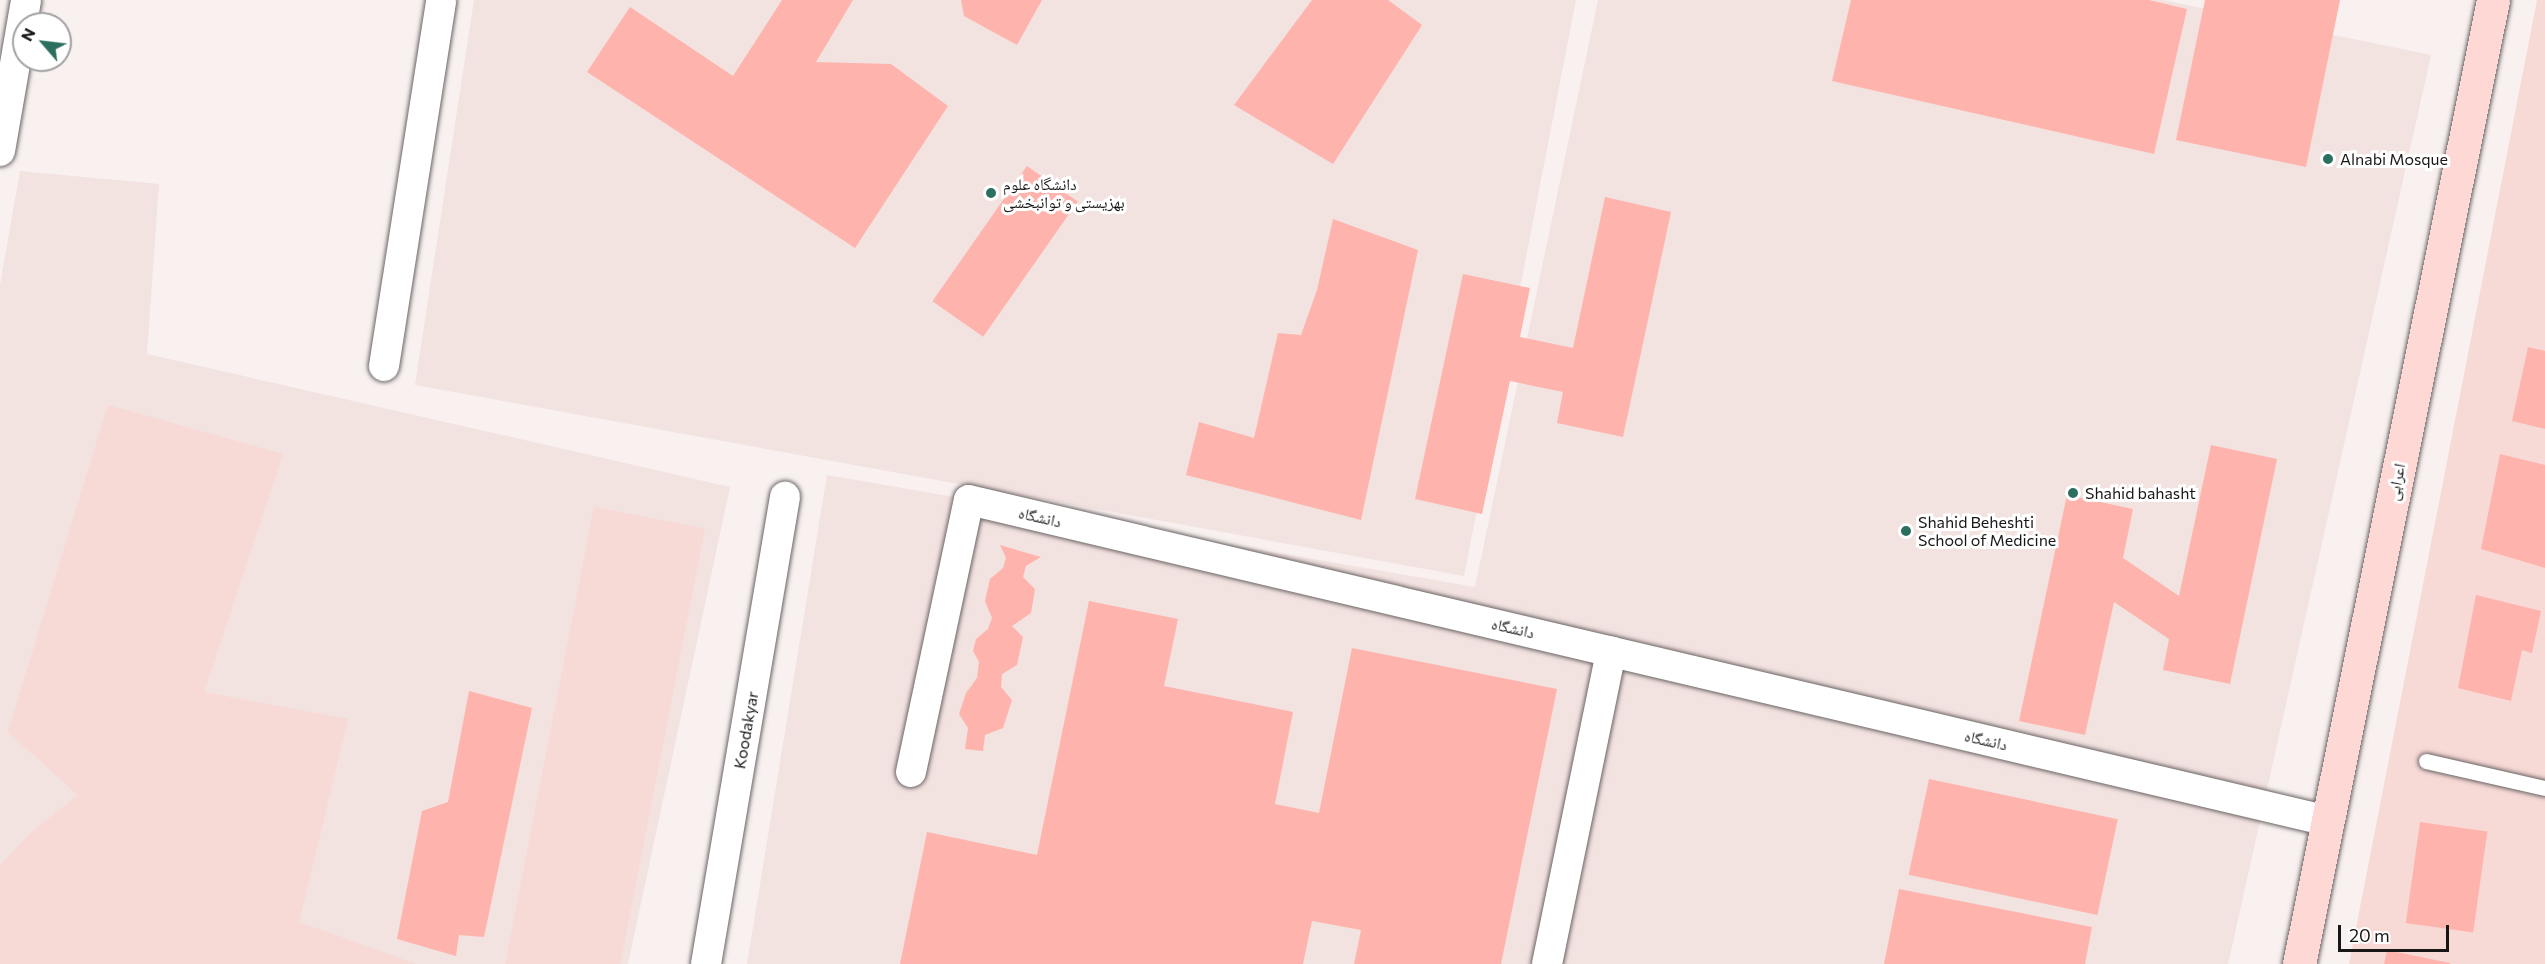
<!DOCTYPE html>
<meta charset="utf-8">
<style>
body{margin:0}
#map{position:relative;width:2545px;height:964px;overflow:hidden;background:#f8f1f0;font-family:Commissioner,"Noto Naskh Arabic",sans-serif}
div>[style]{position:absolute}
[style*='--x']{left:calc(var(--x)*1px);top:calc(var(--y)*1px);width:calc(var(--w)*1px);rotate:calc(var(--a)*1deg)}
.built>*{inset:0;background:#f2e2e0}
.green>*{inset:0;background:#f7d9d6;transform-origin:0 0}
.building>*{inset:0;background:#feb4ad;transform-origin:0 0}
.roads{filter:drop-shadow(0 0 2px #6b6565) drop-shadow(0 0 2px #6b6565)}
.lane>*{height:15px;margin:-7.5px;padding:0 7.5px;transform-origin:7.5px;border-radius:7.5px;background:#fff}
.street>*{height:30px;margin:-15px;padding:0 15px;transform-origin:15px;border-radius:15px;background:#fff}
.secondary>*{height:33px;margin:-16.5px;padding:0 16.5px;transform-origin:16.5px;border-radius:16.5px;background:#fdd8d5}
.dots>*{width:16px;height:16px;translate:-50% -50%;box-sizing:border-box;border:3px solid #fff;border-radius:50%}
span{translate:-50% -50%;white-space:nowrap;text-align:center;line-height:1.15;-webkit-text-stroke:6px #fff;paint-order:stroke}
.poi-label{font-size:16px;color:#191616}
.left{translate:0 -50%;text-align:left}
.street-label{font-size:16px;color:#191616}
.north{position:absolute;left:12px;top:12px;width:60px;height:60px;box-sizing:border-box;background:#fff;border:2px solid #a3a2a2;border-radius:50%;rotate:298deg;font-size:16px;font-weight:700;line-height:24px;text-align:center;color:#191616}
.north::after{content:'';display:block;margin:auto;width:21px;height:27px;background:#2c6f5f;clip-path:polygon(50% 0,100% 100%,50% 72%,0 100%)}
.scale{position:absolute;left:2338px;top:925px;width:111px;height:27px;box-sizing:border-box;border:3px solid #191616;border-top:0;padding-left:8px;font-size:18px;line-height:21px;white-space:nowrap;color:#191616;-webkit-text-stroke:4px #fff;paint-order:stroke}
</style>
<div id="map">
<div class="built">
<div style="clip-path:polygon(474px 0,1576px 0,1464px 576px,415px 385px)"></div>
<div style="clip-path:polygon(1598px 0,2163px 0,2431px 55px,2228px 964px,747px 964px,827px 475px,1475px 587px)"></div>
<div style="clip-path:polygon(20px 171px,159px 184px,147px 354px,730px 487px,628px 964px,0 964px,0 285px)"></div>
</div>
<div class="green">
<div style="clip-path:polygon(2537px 0,2545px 0,2545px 964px,2349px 964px)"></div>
<div style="clip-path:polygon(108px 405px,283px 454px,204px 692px,348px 719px,299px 922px,416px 964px,0 964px,0 865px,33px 831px,78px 795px,8px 732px)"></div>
<div style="left:594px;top:507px;width:113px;height:468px;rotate:11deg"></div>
</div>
<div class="building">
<div style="clip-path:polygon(782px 0,853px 0,816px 62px,891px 64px,948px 106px,855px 248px,587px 72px,630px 7px,733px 76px)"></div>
<div style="clip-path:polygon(961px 0,1042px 0,1017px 45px,964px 16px)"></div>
<div style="clip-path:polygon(1312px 0,1388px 0,1422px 25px,1333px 164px,1234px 105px)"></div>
<div style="clip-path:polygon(1851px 0,2149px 0,2187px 9px,2154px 154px,1832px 81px)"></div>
<div style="clip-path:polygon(2205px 0,2340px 0,2306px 167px,2176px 140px)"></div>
<div style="left:1027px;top:166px;width:62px;height:165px;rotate:35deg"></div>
<div style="clip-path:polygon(1605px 197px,1671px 212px,1623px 437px,1557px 423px,1563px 392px,1510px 381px,1482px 514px,1415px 499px,1463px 274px,1530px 288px,1520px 337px,1573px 348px)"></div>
<div style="clip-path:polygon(1333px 219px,1418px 250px,1361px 520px,1186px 475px,1199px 422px,1254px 438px,1278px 333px,1301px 335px,1317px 290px)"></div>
<div style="clip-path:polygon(2528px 347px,2545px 351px,2545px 429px,2512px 421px)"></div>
<div style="clip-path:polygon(2211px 445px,2277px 459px,2230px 684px,2163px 670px,2169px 639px,2114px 602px,2085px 735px,2019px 721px,2067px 495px,2133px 509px,2123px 558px,2179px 596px)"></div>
<div style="clip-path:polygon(2500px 454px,2545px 465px,2545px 568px,2481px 549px)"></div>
<div style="clip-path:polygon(1000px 545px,1041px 557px,1026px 566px,1023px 577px,1035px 589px,1031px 613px,1012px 626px,1023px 637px,1017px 665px,1002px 674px,1001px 687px,1012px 700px,1003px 728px,985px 735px,983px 751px,965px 749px,968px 728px,959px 714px,966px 693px,977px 678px,979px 662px,973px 651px,976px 639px,988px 629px,992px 618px,985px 601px,990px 579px,1003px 568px,1006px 558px)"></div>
<div style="clip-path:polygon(2476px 595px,2541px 611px,2532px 653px,2522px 650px,2511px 701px,2458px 688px)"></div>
<div style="clip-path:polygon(1089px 601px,1178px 619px,1164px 686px,1293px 712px,1275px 804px,1319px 813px,1352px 648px,1557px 689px,1501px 964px,1354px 964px,1361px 930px,1312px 921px,1303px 964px,900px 964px,927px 832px,1037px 855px)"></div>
<div style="clip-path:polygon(469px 691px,532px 708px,484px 937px,459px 935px,456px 956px,397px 939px,422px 811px,448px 802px)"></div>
<div style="left:1929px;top:779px;width:193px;height:98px;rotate:12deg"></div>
<div style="left:2420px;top:822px;width:68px;height:102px;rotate:8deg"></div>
<div style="clip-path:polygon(1899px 889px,2092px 927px,2085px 964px,1884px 964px)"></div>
<div style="clip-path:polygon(2387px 950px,2450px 963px,2450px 964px,2384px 964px)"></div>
</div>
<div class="roads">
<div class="lane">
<div style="--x:2426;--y:761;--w:122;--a:12.8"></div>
</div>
<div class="street">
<div style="--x:0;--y:151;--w:153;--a:-80.2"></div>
<div style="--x:384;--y:366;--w:370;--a:-81.1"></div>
<div style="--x:911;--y:772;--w:278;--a:-78"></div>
<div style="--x:969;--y:500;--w:1396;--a:13.29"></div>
<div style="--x:706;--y:964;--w:474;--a:-80.4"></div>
<div style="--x:1547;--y:964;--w:319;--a:-78.4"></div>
</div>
<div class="secondary">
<div style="--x:2299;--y:964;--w:983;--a:-78.62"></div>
</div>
</div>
<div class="dots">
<div style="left:2328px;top:159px;background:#2c6f5f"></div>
<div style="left:991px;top:193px;background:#2c6f5f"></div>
<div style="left:2073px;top:493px;background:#2c6f5f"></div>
<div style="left:1906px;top:531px;background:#2c6f5f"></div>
</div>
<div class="poi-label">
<span class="left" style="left:2340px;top:159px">Alnabi Mosque</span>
<span class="left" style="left:1003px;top:193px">دانشگاه علوم<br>بهزیستی و توانبخشی</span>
<span class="left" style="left:2085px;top:493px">Shahid bahasht</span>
<span class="left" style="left:1918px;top:531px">Shahid Beheshti<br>School of Medicine</span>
</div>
<div class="street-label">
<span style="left:2396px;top:482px;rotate:-79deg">اعرابی</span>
<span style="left:1040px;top:517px;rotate:13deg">دانشگاه</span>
<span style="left:1513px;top:628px;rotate:13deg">دانشگاه</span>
<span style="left:746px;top:730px;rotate:-80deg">Koodakyar</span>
<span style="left:1986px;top:740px;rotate:13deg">دانشگاه</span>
</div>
<div class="north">N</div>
<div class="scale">20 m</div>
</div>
